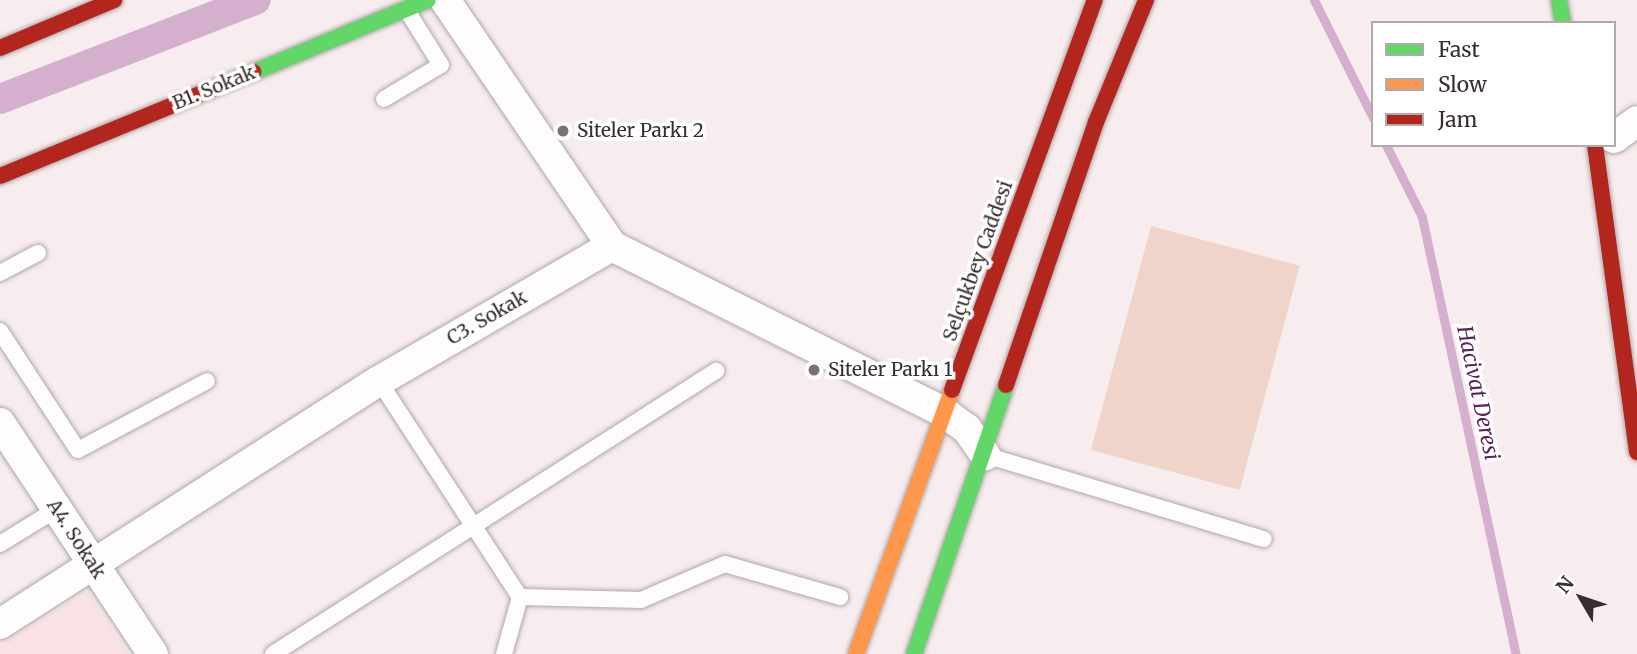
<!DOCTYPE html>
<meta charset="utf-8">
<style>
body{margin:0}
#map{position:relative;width:1637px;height:654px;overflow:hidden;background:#f8edee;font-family:Merriweather,serif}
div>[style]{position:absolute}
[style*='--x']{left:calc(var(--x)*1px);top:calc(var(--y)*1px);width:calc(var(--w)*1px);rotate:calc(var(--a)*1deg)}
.built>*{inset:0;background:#fae1e5}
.green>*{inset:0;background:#f0d3c9;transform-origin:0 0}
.stream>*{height:9px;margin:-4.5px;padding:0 4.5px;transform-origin:4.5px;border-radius:4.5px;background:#d4b0ce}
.canal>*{height:30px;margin:-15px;padding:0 15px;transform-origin:15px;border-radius:15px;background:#d4b0ce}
.roads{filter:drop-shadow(0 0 2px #b0a7a8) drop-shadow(0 0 2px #b0a7a8)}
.lane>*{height:16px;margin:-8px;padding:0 8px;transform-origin:8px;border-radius:8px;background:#fefcfc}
.street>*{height:30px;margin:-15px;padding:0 15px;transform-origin:15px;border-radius:15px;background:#fefcfc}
.fast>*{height:16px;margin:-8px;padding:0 8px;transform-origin:8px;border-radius:8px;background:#63d668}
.slow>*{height:16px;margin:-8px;padding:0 8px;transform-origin:8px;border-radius:8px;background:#ff974d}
.jam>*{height:16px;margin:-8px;padding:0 8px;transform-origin:8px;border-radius:8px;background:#b3261e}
.dots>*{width:19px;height:19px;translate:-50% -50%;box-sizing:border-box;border:4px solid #fff;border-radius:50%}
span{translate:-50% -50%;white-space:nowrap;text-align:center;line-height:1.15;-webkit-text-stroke:7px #fff;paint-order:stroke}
.street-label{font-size:19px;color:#382e2f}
.poi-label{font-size:19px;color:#382e2f}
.left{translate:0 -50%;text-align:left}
.water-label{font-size:21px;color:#5b2459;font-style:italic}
.legend{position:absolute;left:1371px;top:21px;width:245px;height:126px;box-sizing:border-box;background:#fff;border:2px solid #afabac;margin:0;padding:9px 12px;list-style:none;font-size:21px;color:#382e2f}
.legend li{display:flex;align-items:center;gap:14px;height:35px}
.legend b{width:35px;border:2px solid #afabac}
.north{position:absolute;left:1546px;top:563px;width:70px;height:70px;-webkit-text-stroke:5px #fff;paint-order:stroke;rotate:309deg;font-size:19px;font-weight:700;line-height:28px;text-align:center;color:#382e2f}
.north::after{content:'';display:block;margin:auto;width:24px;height:32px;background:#382e2f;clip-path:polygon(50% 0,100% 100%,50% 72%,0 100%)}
</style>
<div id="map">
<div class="built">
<div style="clip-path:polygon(88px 591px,129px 654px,0 654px,0 645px)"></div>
</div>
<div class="green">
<div style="left:1151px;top:226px;width:154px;height:232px;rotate:15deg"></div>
</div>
<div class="stream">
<div style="--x:1314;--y:0;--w:132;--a:63.4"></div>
<div style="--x:1386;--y:145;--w:80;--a:63.4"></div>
<div style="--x:1422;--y:217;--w:447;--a:77.9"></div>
</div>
<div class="canal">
<div style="--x:0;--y:99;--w:274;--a:-21.2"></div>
</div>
<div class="roads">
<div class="lane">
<div style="--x:384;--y:99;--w:66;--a:-30.8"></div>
<div style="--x:441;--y:65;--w:66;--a:-122"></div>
<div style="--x:0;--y:273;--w:43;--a:-27.8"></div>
<div style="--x:0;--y:331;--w:142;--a:56.8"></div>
<div style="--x:78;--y:450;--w:146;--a:-28.1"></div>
<div style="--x:379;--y:381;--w:258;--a:56.9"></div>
<div style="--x:520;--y:597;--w:59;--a:105.7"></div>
<div style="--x:985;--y:455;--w:291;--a:16.8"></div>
<div style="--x:0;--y:544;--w:67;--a:-31.6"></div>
<div style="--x:520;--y:597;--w:121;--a:1.4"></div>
<div style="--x:641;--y:600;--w:91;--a:-23.2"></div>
<div style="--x:725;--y:564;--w:120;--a:16"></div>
<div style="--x:273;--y:654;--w:526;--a:-32.57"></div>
</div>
<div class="street">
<div style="--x:445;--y:0;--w:297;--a:55.8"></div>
<div style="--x:1614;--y:138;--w:29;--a:-36"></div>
<div style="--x:0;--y:423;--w:277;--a:56.5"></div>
<div style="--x:0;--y:624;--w:450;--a:-32.7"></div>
<div style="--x:379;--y:381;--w:269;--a:-30.1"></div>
<div style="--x:612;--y:246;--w:373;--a:26.6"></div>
<div style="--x:945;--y:413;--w:27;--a:36"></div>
<div style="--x:967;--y:429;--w:32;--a:55"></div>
</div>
<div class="fast">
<div style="--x:1559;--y:0;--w:23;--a:80"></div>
<div style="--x:254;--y:72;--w:188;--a:-22.5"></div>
<div style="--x:914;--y:654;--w:284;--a:-71.1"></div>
</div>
<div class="slow">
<div style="--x:856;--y:654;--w:281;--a:-70"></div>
</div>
<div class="jam">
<div style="--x:0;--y:48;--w:124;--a:-22.8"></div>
<div style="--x:1595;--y:145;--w:310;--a:82.2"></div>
<div style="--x:0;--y:176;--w:274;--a:-22.3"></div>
<div style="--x:1006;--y:385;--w:278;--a:-71.1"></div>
<div style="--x:1096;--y:122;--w:132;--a:-67.7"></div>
<div style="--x:952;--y:390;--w:415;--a:-69.9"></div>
</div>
</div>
<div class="dots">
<div style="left:563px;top:131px;background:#7b7172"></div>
<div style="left:814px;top:370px;background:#7b7172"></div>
</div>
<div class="street-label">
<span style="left:214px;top:88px;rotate:-22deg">B1. Sokak</span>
<span style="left:978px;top:261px;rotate:-70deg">Selçukbey Caddesi</span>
<span style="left:487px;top:318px;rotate:-30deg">C3. Sokak</span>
<span style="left:76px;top:539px;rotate:57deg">A4. Sokak</span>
</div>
<div class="poi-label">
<span class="left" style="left:577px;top:131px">Siteler Parkı 2</span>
<span class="left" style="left:828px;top:370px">Siteler Parkı 1</span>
</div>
<div class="water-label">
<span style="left:1478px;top:393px;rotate:78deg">Hacivat Deresi</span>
</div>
<ul class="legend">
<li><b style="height:9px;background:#63d668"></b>Fast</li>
<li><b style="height:9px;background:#ff974d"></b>Slow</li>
<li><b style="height:9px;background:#b3261e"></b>Jam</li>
</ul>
<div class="north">N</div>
</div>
